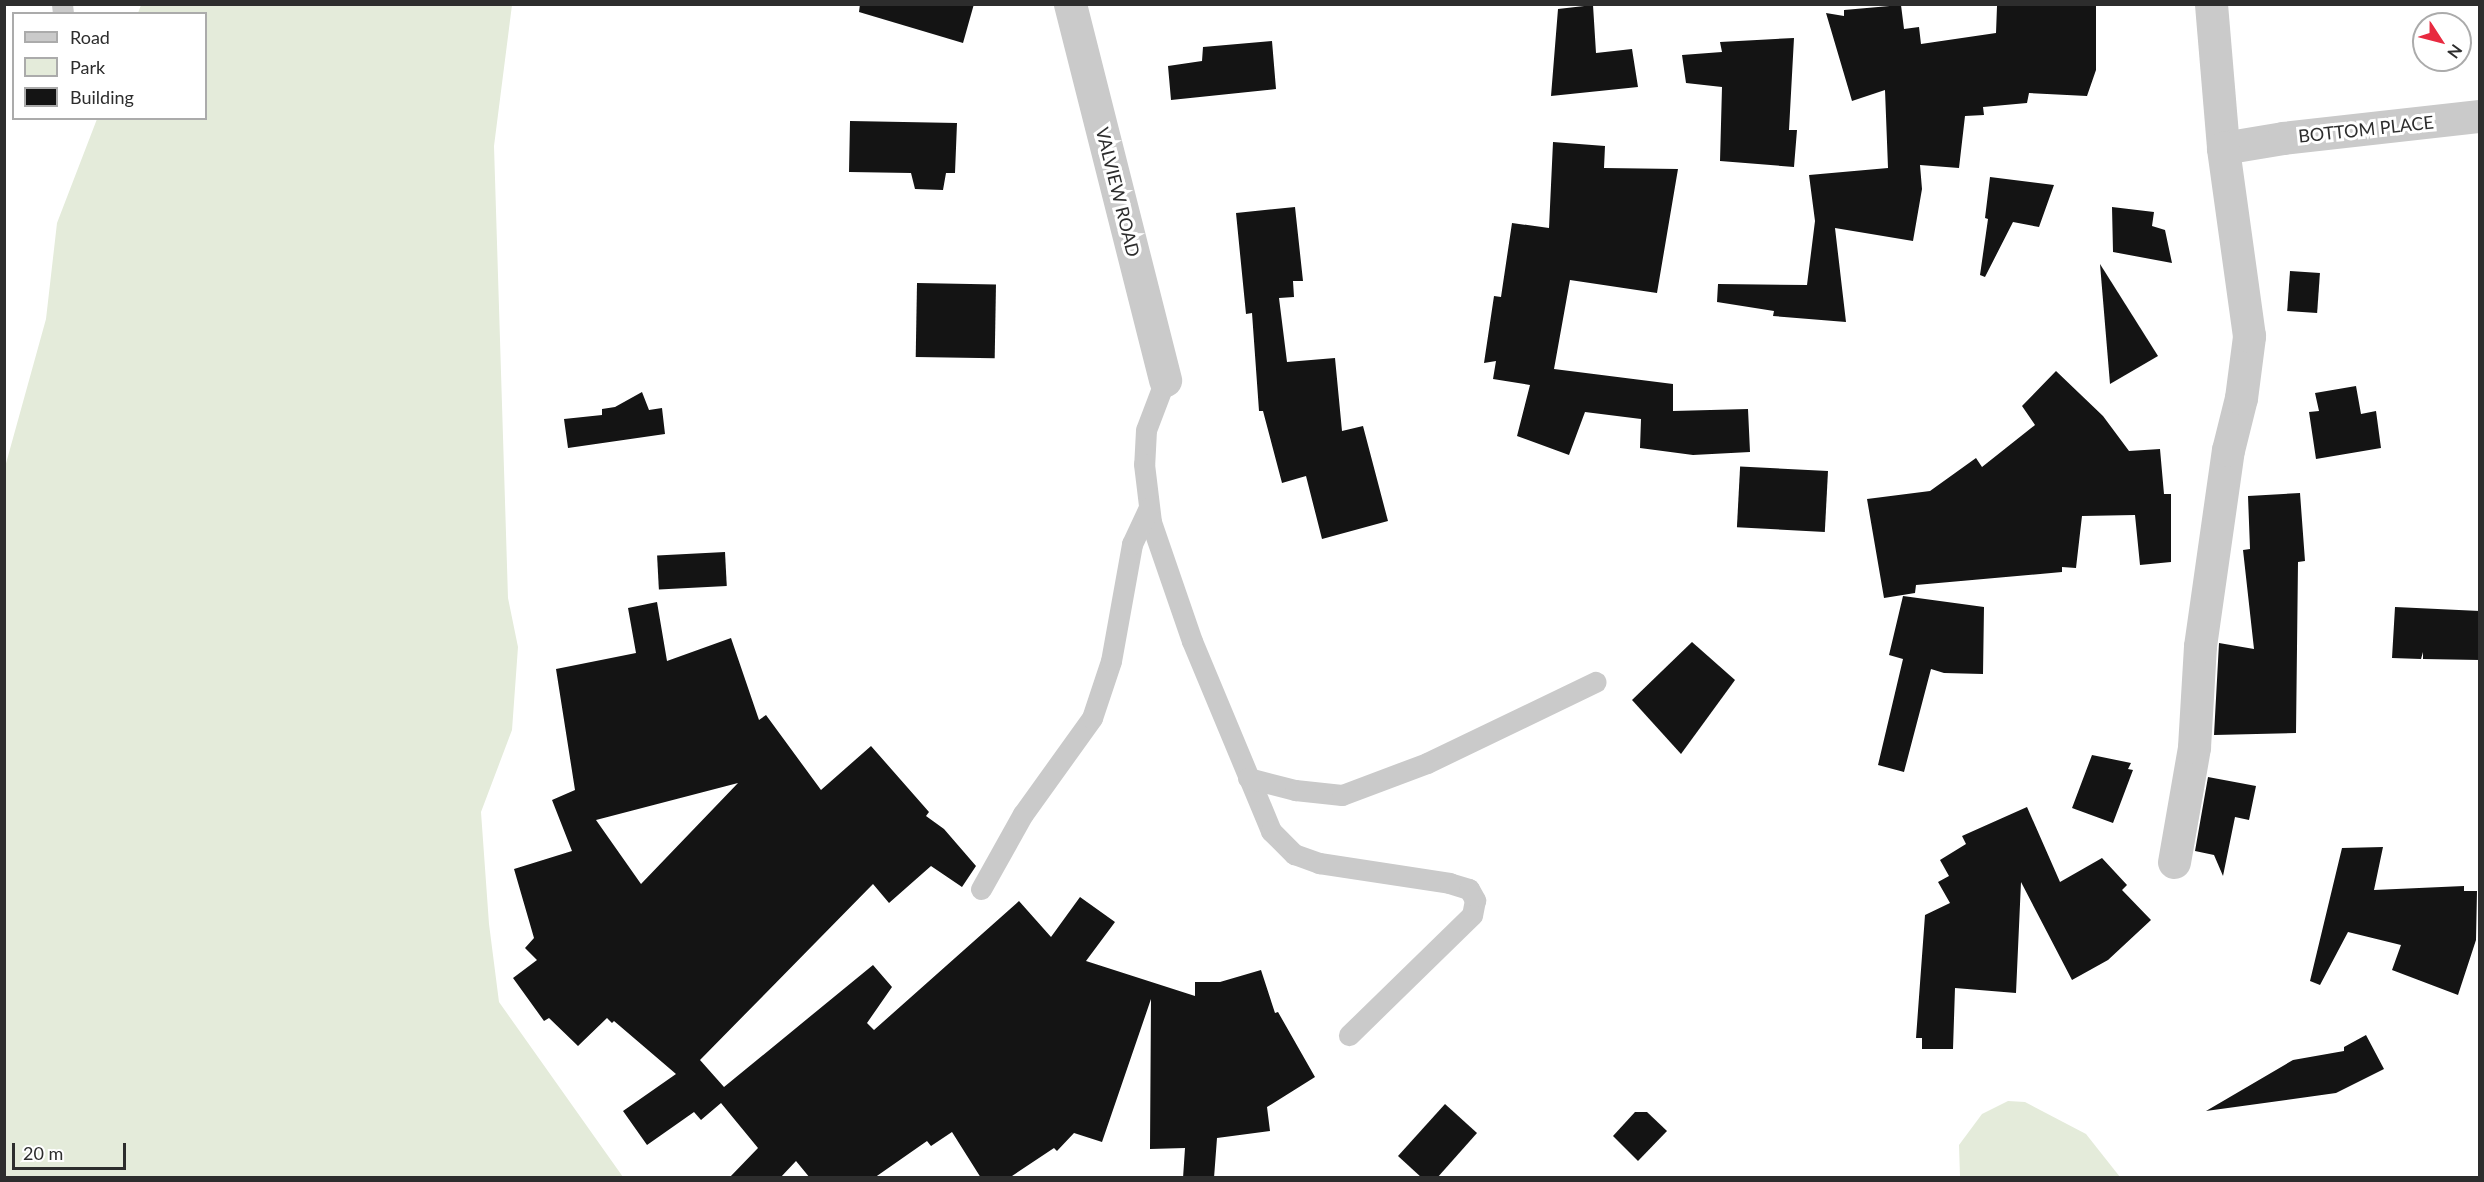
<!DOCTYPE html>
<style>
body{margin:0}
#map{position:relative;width:2484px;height:1182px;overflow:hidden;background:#fff;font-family:Lato,sans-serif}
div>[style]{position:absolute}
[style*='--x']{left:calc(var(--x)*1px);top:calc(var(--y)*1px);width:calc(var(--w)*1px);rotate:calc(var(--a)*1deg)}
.green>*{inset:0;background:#e4ebda}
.building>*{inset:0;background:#141414;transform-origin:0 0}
.service>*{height:21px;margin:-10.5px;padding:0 10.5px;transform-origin:10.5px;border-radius:10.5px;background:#cacaca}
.minor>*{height:33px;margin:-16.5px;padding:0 16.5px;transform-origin:16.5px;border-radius:16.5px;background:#cacaca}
span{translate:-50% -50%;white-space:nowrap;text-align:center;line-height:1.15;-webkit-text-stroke:6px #fff;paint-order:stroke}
.street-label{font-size:18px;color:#2d2d2d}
.frame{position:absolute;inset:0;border:6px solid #2d2d2d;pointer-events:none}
.legend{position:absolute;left:12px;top:12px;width:195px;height:108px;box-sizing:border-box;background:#fff;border:2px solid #ababab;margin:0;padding:8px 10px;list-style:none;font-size:18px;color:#2d2d2d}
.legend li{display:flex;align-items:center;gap:12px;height:30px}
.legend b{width:30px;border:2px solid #ababab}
.north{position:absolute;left:2412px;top:12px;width:60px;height:60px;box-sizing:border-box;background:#fff;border:2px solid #ababab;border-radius:50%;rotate:126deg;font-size:16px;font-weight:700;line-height:24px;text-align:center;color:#2d2d2d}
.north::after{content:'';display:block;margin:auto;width:21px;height:27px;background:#e82a40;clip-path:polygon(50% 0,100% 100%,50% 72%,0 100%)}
.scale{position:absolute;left:12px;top:1143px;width:114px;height:27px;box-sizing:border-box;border:3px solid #2d2d2d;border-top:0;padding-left:8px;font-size:18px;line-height:21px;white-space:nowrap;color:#2d2d2d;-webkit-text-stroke:4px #fff;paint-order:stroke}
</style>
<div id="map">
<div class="green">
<div style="clip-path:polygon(141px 5px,512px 5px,494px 146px,508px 598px,518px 647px,512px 730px,481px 812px,489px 924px,499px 1002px,623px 1177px,5px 1177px,5px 467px,46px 319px,57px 223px,97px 119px,206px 118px,206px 14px,138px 13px)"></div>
<div style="clip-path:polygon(2008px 1101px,2025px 1102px,2086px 1134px,2120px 1177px,1960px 1177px,1959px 1145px,1982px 1114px)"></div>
</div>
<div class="building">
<div style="clip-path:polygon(860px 4px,974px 4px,963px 43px,859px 12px)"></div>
<div style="clip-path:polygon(2096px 4px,2096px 70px,2087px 96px,2029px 93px,2027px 103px,1983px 107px,1984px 115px,1965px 116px,1959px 168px,1920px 165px,1922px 189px,1913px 241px,1835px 228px,1846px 322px,1773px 316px,1774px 311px,1717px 302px,1718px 284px,1807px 285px,1815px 221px,1809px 175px,1888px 168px,1885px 90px,1852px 101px,1826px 13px,1844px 16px,1844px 10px,1901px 5px,1904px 29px,1919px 27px,1921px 44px,1996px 33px,1997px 6px)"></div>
<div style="clip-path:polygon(1593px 5px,1596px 53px,1632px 49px,1638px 87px,1551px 96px,1558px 9px)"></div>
<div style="clip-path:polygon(1794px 38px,1789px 130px,1797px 130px,1794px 167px,1720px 161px,1722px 87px,1686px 83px,1682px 55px,1722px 52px,1720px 42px)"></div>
<div style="clip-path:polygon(1272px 41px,1276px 89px,1171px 100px,1168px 66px,1202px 61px,1203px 47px)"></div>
<div style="clip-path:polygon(850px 121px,957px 123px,955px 173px,946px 173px,943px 190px,915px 189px,911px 173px,849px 172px)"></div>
<div style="clip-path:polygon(1553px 142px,1605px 146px,1604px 168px,1678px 169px,1657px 293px,1570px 280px,1554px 369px,1673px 384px,1673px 411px,1748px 409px,1750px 452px,1693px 455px,1640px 448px,1641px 419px,1585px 412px,1569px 455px,1517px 436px,1530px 385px,1493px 379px,1496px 361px,1484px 363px,1494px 296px,1501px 297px,1512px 223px,1549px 228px)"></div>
<div style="clip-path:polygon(1990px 177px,2054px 185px,2039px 227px,2013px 222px,1985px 277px,1980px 275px,1988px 219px,1985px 218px)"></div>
<div style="clip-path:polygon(1295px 207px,1303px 281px,1293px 281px,1294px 297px,1279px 298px,1287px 362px,1335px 358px,1342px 431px,1363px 426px,1388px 521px,1322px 539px,1306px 476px,1282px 483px,1263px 411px,1259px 411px,1252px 313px,1246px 314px,1236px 213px)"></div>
<div style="clip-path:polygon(2112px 207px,2154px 212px,2152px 226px,2165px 230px,2172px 263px,2113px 252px)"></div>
<div style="clip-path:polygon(2100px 264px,2158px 356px,2110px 384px)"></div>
<div style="left:2290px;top:271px;width:30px;height:40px;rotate:4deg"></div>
<div style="left:917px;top:283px;width:79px;height:74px;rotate:1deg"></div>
<div style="clip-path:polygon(2056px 371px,2103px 416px,2129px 451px,2160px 449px,2164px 494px,2171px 494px,2171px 562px,2140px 565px,2135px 515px,2082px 516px,2076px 568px,2062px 567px,2062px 572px,1916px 585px,1915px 593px,1884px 598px,1867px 499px,1930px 491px,1976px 458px,1982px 467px,2035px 425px,2022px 406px)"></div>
<div style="clip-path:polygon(2356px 386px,2361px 414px,2376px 411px,2381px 448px,2316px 459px,2309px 412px,2319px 411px,2315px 393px)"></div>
<div style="clip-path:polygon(642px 392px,649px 410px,662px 408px,665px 434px,568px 448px,564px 419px,602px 415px,602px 409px,615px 407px)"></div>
<div style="left:1828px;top:471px;width:61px;height:88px;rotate:93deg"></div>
<div style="clip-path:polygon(2300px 493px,2305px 561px,2298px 562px,2296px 733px,2214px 735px,2219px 643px,2254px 649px,2243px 550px,2250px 549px,2248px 496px)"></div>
<div style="left:725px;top:552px;width:34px;height:68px;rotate:87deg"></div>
<div style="clip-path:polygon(1903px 596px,1984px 607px,1983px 674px,1944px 673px,1931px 669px,1904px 772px,1878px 765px,1903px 659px,1889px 655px)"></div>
<div style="clip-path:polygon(evenodd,657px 602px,667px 661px,731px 638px,759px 720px,766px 715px,821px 790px,871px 746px,929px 812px,926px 816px,944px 829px,976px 866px,962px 887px,931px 866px,889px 903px,873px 884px,700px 1060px,724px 1087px,873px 965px,892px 987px,867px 1023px,874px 1030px,1019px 901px,1051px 937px,1080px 897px,1115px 922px,1086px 961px,1195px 996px,1195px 982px,1220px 982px,1261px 970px,1275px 1013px,1278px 1012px,1315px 1077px,1267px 1107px,1270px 1131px,1217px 1138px,1214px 1178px,1183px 1178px,1185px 1148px,1150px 1149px,1151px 999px,1102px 1142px,1074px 1133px,1057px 1151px,1054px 1148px,1009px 1178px,981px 1178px,952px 1132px,931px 1146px,927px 1141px,874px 1178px,810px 1178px,796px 1161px,780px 1178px,729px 1178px,758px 1148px,721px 1103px,701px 1120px,694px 1112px,647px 1145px,623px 1111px,676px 1074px,614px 1021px,612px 1023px,607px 1018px,578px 1046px,549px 1018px,544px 1021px,513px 978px,537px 960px,525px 948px,534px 938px,514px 869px,572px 851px,552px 800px,575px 790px,556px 669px,636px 653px,628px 608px,657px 602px,738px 783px,641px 884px,596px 820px,738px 783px)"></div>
<div style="clip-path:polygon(2395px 607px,2480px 611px,2480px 660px,2423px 659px,2423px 652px,2421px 659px,2392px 658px)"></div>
<div style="clip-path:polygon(1692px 642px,1735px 680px,1681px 754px,1632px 700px)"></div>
<div style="clip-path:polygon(2092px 755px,2131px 763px,2128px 769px,2133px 770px,2113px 823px,2072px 808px)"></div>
<div style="clip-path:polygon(2208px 777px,2256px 786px,2249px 820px,2235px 817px,2223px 876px,2214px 855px,2195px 851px)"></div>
<div style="clip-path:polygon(2027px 807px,2060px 882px,2102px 858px,2127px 885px,2122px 890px,2151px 920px,2108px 960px,2072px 980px,2021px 882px,2016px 993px,1955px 988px,1953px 1049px,1922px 1049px,1922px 1038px,1916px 1038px,1925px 915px,1950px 903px,1938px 882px,1949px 876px,1940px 860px,1966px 844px,1962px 836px)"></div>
<div style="clip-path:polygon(2383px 847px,2374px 890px,2464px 886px,2464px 891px,2477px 891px,2476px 940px,2458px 995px,2392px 970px,2401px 945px,2348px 932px,2320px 985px,2310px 981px,2342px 848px)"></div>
<div style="clip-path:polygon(2366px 1035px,2384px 1069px,2336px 1093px,2206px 1111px,2293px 1060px,2344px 1051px,2344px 1047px)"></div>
<div style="clip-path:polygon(1445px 1104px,1477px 1133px,1437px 1178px,1422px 1178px,1398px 1156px)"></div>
<div style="clip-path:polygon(1635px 1112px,1647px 1112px,1667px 1131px,1638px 1161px,1613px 1136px)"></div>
</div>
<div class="service">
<div style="--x:62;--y:4;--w:10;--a:84"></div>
<div style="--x:1165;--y:380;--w:53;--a:110.8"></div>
<div style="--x:1146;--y:430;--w:34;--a:93"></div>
<div style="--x:1144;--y:464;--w:58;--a:83.1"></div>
<div style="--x:1151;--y:522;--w:126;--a:71"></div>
<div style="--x:1192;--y:641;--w:206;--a:67.4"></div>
<div style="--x:1271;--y:831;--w:33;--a:45"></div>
<div style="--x:1294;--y:854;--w:27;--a:20"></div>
<div style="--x:1319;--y:863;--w:132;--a:8.7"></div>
<div style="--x:1449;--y:883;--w:21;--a:17"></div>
<div style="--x:1469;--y:889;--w:13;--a:61"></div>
<div style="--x:1475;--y:900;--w:15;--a:101"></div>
<div style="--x:1472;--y:915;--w:172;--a:135.7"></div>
<div style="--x:1248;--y:778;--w:49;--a:14.3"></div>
<div style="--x:1295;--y:790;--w:47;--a:6.1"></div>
<div style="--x:1342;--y:795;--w:91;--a:-20.6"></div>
<div style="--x:1427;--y:763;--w:187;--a:-25.7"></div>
<div style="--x:981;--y:889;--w:86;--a:-60.8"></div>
<div style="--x:1023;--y:814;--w:118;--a:-54.3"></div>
<div style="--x:1092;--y:718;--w:60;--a:-71.6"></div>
<div style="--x:1111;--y:661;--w:119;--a:-79.8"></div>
<div style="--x:1132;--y:544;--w:40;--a:-65"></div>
</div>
<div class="minor">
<div style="--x:1070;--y:4;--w:388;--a:75.8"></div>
<div style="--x:2211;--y:4;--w:144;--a:85.2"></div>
<div style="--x:2223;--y:148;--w:61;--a:-9.5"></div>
<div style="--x:2283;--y:138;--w:198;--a:-6.4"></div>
<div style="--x:2174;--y:862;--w:117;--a:-80.1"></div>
<div style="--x:2194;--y:747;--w:101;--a:-86.6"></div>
<div style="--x:2200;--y:646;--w:198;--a:-81.9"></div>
<div style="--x:2228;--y:450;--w:54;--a:-76"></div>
<div style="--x:2241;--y:398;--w:63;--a:-82.6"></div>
<div style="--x:2249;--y:336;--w:190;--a:-97.9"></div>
</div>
<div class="street-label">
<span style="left:2366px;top:129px;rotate:-6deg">BOTTOM PLACE</span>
<span style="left:1118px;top:192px;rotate:76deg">VALVIEW ROAD</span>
</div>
<div class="frame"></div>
<ul class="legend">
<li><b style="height:8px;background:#cacaca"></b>Road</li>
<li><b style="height:16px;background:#e4ebda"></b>Park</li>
<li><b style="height:16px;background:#141414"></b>Building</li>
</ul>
<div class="north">N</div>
<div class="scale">20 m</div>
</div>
